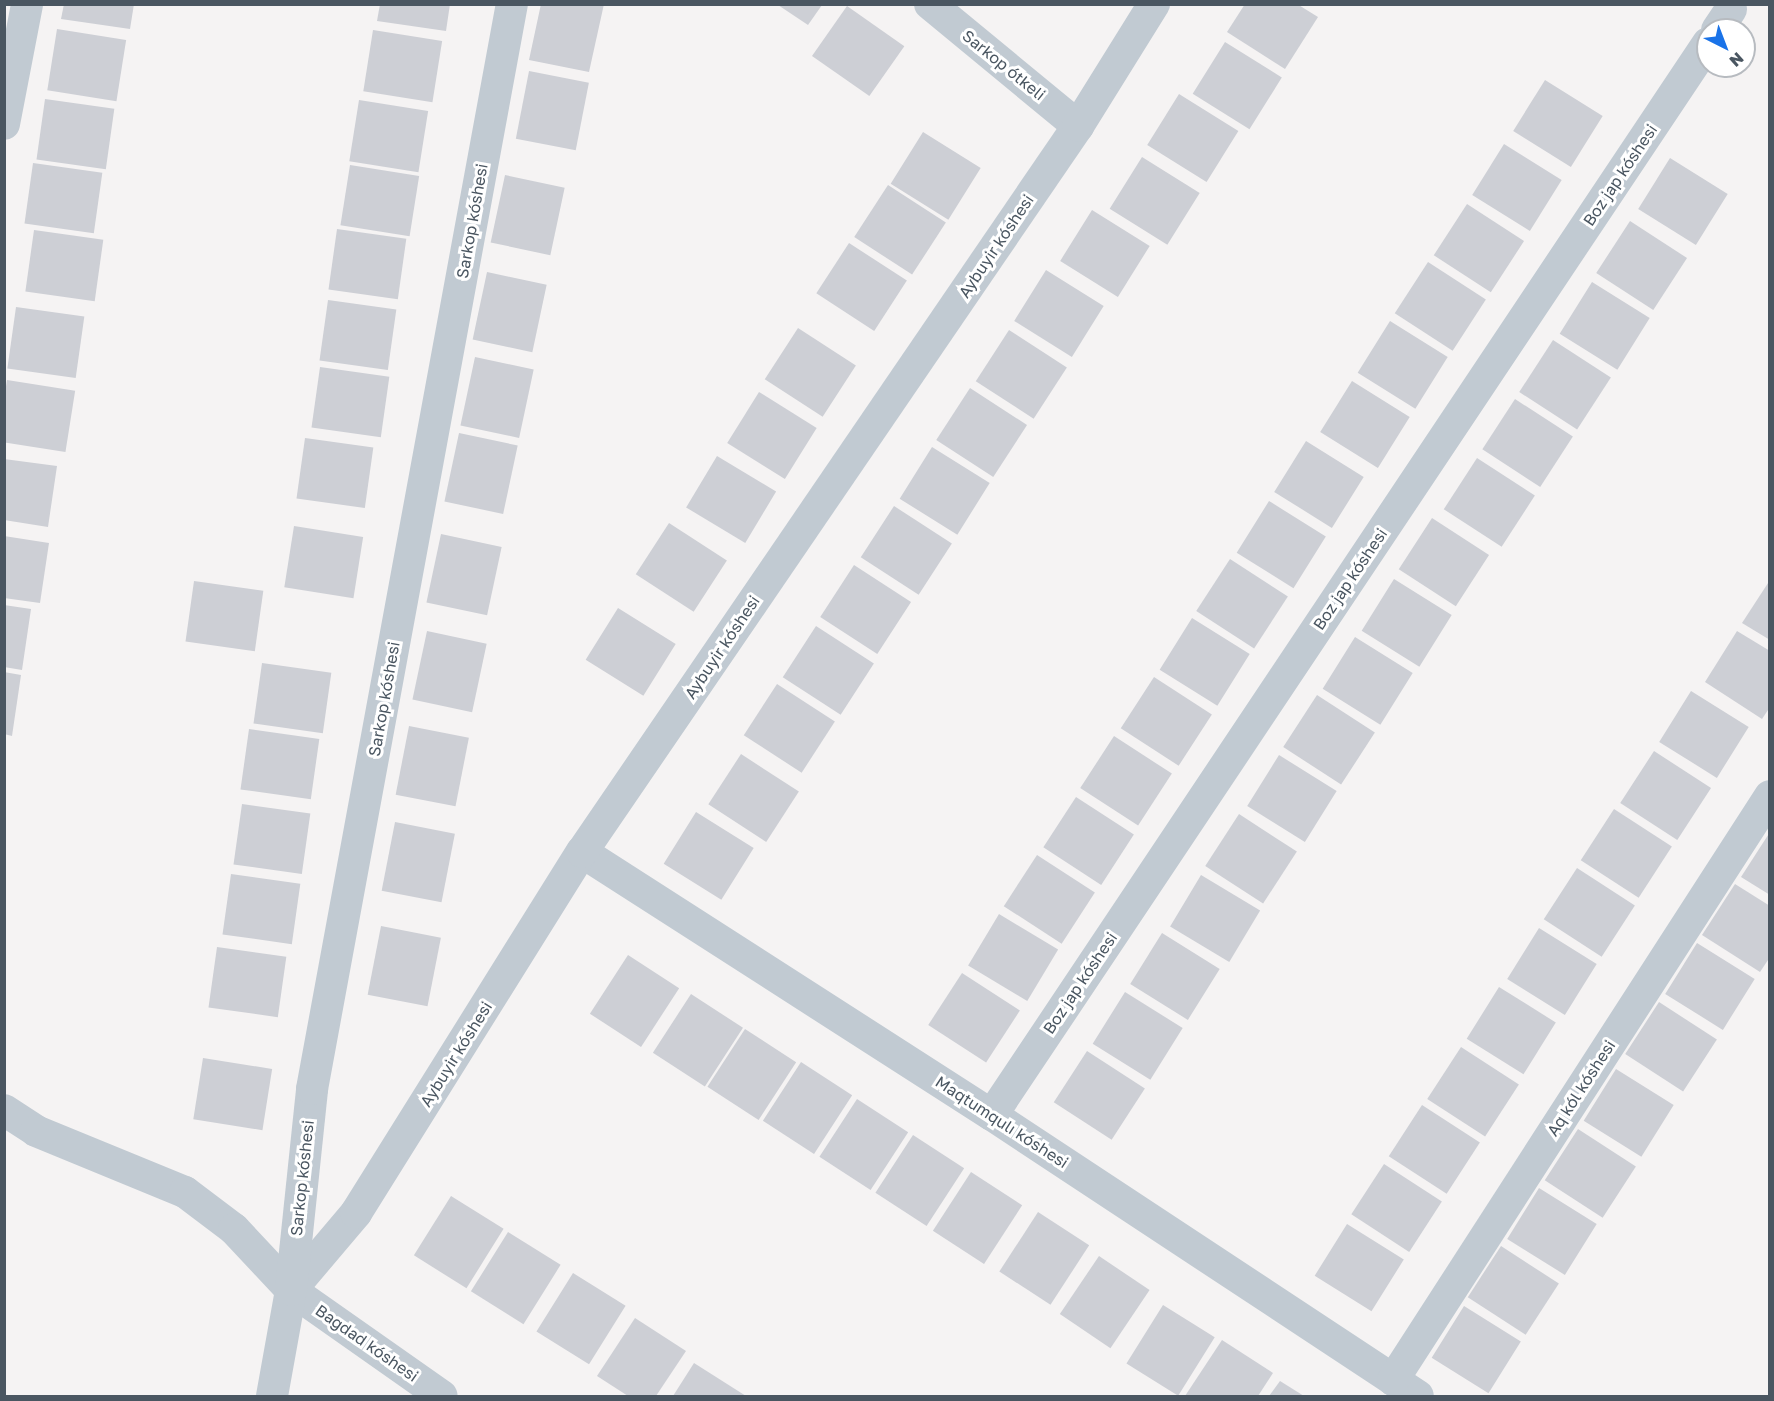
<!DOCTYPE html>
<meta charset="utf-8">
<style>
body{margin:0}
#map{position:relative;width:1774px;height:1401px;overflow:hidden;background:#f5f3f3;font-family:"Golos Text",sans-serif}
div>[style]{position:absolute}
[style*='--x']{left:calc(var(--x)*1px);top:calc(var(--y)*1px);width:calc(var(--w)*1px);rotate:calc(var(--a)*1deg)}
.building>*{inset:0;background:#cdcfd5;transform-origin:0 0}
.minor>*{height:32px;margin:-16px;padding:0 16px;transform-origin:16px;border-radius:16px;background:#c1cad2}
span{translate:-50% -50%;white-space:nowrap;text-align:center;line-height:1.15;-webkit-text-stroke:6px #fff;paint-order:stroke}
.street-label{font-size:16px;color:#4a5661}
.frame{position:absolute;inset:0;border:6px solid #4a5661;pointer-events:none}
.north{position:absolute;left:1696px;top:18px;width:60px;height:60px;box-sizing:border-box;background:#fff;border:2px solid #b7bbc0;border-radius:50%;rotate:138deg;font-size:16px;font-weight:700;line-height:24px;text-align:center;color:#4a5661}
.north::after{content:'';display:block;margin:auto;width:21px;height:27px;background:#1a73e8;clip-path:polygon(50% 0,100% 100%,50% 72%,0 100%)}
</style>
<div id="map">
<div class="building">
<div style="clip-path:polygon(64px 4px,134px 4px,130px 29px,61px 19px)"></div>
<div style="clip-path:polygon(380px 4px,450px 4px,446px 31px,377px 21px)"></div>
<div style="clip-path:polygon(541px 4px,604px 4px,589px 72px,529px 60px)"></div>
<div style="clip-path:polygon(1245px 4px,1297px 4px,1318px 17px,1285px 69px,1227px 32px)"></div>
<div style="clip-path:polygon(778px 5px,822px 5px,808px 25px)"></div>
<div style="left:847px;top:6px;width:70px;height:61px;rotate:35deg"></div>
<div style="left:57px;top:29px;width:70px;height:62px;rotate:9deg"></div>
<div style="left:373px;top:30px;width:70px;height:62px;rotate:9deg"></div>
<div style="left:1225px;top:42px;width:67px;height:61px;rotate:32deg"></div>
<div style="left:529px;top:71px;width:61px;height:69px;rotate:11deg"></div>
<div style="left:1545px;top:80px;width:68px;height:60px;rotate:32deg"></div>
<div style="left:1179px;top:94px;width:70px;height:60px;rotate:32deg"></div>
<div style="left:45px;top:99px;width:70px;height:61px;rotate:8deg"></div>
<div style="left:359px;top:100px;width:70px;height:62px;rotate:9deg"></div>
<div style="left:923px;top:132px;width:68px;height:61px;rotate:32deg"></div>
<div style="left:1504px;top:144px;width:68px;height:60px;rotate:32deg"></div>
<div style="left:1142px;top:157px;width:68px;height:61px;rotate:32deg"></div>
<div style="left:1670px;top:158px;width:68px;height:60px;rotate:32deg"></div>
<div style="left:33px;top:163px;width:70px;height:61px;rotate:8deg"></div>
<div style="left:350px;top:165px;width:70px;height:61px;rotate:9deg"></div>
<div style="left:505px;top:175px;width:61px;height:69px;rotate:12deg"></div>
<div style="left:888px;top:185px;width:69px;height:62px;rotate:33deg"></div>
<div style="left:1467px;top:204px;width:68px;height:61px;rotate:33deg"></div>
<div style="left:1092px;top:210px;width:68px;height:60px;rotate:32deg"></div>
<div style="left:1630px;top:221px;width:68px;height:62px;rotate:33deg"></div>
<div style="left:337px;top:229px;width:70px;height:61px;rotate:8deg"></div>
<div style="left:34px;top:230px;width:70px;height:62px;rotate:8deg"></div>
<div style="left:849px;top:243px;width:69px;height:60px;rotate:33deg"></div>
<div style="left:1428px;top:262px;width:69px;height:61px;rotate:33deg"></div>
<div style="left:1046px;top:270px;width:68px;height:60px;rotate:32deg"></div>
<div style="left:487px;top:272px;width:61px;height:69px;rotate:12deg"></div>
<div style="left:1592px;top:282px;width:68px;height:61px;rotate:32deg"></div>
<div style="left:328px;top:300px;width:69px;height:61px;rotate:8deg"></div>
<div style="left:16px;top:307px;width:69px;height:62px;rotate:8deg"></div>
<div style="left:1390px;top:321px;width:68px;height:61px;rotate:32deg"></div>
<div style="left:798px;top:328px;width:69px;height:61px;rotate:33deg"></div>
<div style="left:1009px;top:330px;width:69px;height:61px;rotate:33deg"></div>
<div style="left:1553px;top:340px;width:69px;height:62px;rotate:33deg"></div>
<div style="left:475px;top:357px;width:60px;height:70px;rotate:12deg"></div>
<div style="left:320px;top:367px;width:70px;height:61px;rotate:8deg"></div>
<div style="left:7px;top:380px;width:69px;height:62px;rotate:9deg"></div>
<div style="left:1352px;top:381px;width:68px;height:60px;rotate:32deg"></div>
<div style="left:970px;top:388px;width:68px;height:62px;rotate:33deg"></div>
<div style="left:759px;top:392px;width:68px;height:60px;rotate:32deg"></div>
<div style="left:1515px;top:399px;width:69px;height:60px;rotate:33deg"></div>
<div style="left:459px;top:433px;width:60px;height:70px;rotate:12deg"></div>
<div style="left:305px;top:438px;width:69px;height:61px;rotate:8deg"></div>
<div style="left:1306px;top:441px;width:68px;height:60px;rotate:32deg"></div>
<div style="left:932px;top:447px;width:68px;height:61px;rotate:32deg"></div>
<div style="left:717px;top:456px;width:69px;height:60px;rotate:31deg"></div>
<div style="left:1477px;top:458px;width:69px;height:61px;rotate:33deg"></div>
<div style="clip-path:polygon(4px 459px,57px 466px,48px 527px,4px 520px)"></div>
<div style="left:1269px;top:501px;width:67px;height:61px;rotate:32deg"></div>
<div style="left:894px;top:506px;width:69px;height:61px;rotate:33deg"></div>
<div style="left:1432px;top:518px;width:68px;height:61px;rotate:33deg"></div>
<div style="left:669px;top:523px;width:69px;height:61px;rotate:33deg"></div>
<div style="left:294px;top:526px;width:70px;height:62px;rotate:9deg"></div>
<div style="left:441px;top:534px;width:62px;height:70px;rotate:12deg"></div>
<div style="clip-path:polygon(4px 536px,49px 543px,40px 603px,4px 598px)"></div>
<div style="left:1230px;top:559px;width:69px;height:62px;rotate:33deg"></div>
<div style="left:854px;top:565px;width:68px;height:62px;rotate:33deg"></div>
<div style="left:1394px;top:579px;width:68px;height:61px;rotate:32deg"></div>
<div style="clip-path:polygon(1770px 580px,1770px 640px,1742px 623px)"></div>
<div style="left:194px;top:581px;width:70px;height:61px;rotate:8deg"></div>
<div style="clip-path:polygon(4px 605px,31px 609px,22px 670px,4px 667px)"></div>
<div style="left:618px;top:608px;width:68px;height:61px;rotate:32deg"></div>
<div style="left:1192px;top:618px;width:68px;height:61px;rotate:32deg"></div>
<div style="left:816px;top:626px;width:69px;height:61px;rotate:33deg"></div>
<div style="left:427px;top:631px;width:61px;height:70px;rotate:12deg"></div>
<div style="clip-path:polygon(1737px 631px,1770px 651px,1770px 707px,1762px 719px,1705px 682px)"></div>
<div style="left:1355px;top:637px;width:68px;height:61px;rotate:32deg"></div>
<div style="left:262px;top:663px;width:70px;height:61px;rotate:8deg"></div>
<div style="clip-path:polygon(4px 672px,21px 675px,12px 736px,4px 734px)"></div>
<div style="left:1154px;top:677px;width:69px;height:61px;rotate:33deg"></div>
<div style="left:777px;top:684px;width:69px;height:61px;rotate:33deg"></div>
<div style="left:1691px;top:691px;width:68px;height:60px;rotate:32deg"></div>
<div style="left:1317px;top:695px;width:69px;height:62px;rotate:33deg"></div>
<div style="left:409px;top:726px;width:61px;height:70px;rotate:11deg"></div>
<div style="left:249px;top:729px;width:71px;height:61px;rotate:8deg"></div>
<div style="left:1114px;top:736px;width:69px;height:62px;rotate:33deg"></div>
<div style="left:1654px;top:751px;width:68px;height:62px;rotate:33deg"></div>
<div style="left:741px;top:754px;width:69px;height:60px;rotate:33deg"></div>
<div style="left:1279px;top:755px;width:68px;height:60px;rotate:32deg"></div>
<div style="left:1076px;top:797px;width:69px;height:60px;rotate:33deg"></div>
<div style="left:242px;top:804px;width:69px;height:61px;rotate:8deg"></div>
<div style="left:1614px;top:809px;width:69px;height:61px;rotate:33deg"></div>
<div style="left:696px;top:812px;width:68px;height:61px;rotate:32deg"></div>
<div style="left:1239px;top:814px;width:69px;height:62px;rotate:33deg"></div>
<div style="left:395px;top:822px;width:61px;height:70px;rotate:11deg"></div>
<div style="clip-path:polygon(1770px 832px,1770px 895px,1741px 877px)"></div>
<div style="left:1037px;top:855px;width:69px;height:61px;rotate:33deg"></div>
<div style="left:1577px;top:868px;width:69px;height:61px;rotate:33deg"></div>
<div style="left:231px;top:874px;width:70px;height:61px;rotate:8deg"></div>
<div style="left:1201px;top:875px;width:69px;height:60px;rotate:31deg"></div>
<div style="clip-path:polygon(1735px 884px,1770px 906px,1770px 957px,1760px 972px,1702px 935px)"></div>
<div style="left:999px;top:914px;width:69px;height:60px;rotate:31deg"></div>
<div style="left:381px;top:926px;width:61px;height:70px;rotate:11deg"></div>
<div style="left:1539px;top:928px;width:68px;height:60px;rotate:32deg"></div>
<div style="left:1162px;top:933px;width:68px;height:60px;rotate:32deg"></div>
<div style="left:1697px;top:943px;width:68px;height:60px;rotate:32deg"></div>
<div style="left:217px;top:947px;width:70px;height:61px;rotate:8deg"></div>
<div style="left:628px;top:955px;width:61px;height:70px;rotate:33deg"></div>
<div style="left:962px;top:973px;width:69px;height:62px;rotate:33deg"></div>
<div style="left:1499px;top:987px;width:67px;height:61px;rotate:32deg"></div>
<div style="left:1125px;top:992px;width:68px;height:61px;rotate:32deg"></div>
<div style="left:691px;top:994px;width:62px;height:70px;rotate:33deg"></div>
<div style="left:1659px;top:1002px;width:69px;height:62px;rotate:33deg"></div>
<div style="left:745px;top:1029px;width:61px;height:69px;rotate:33deg"></div>
<div style="left:1461px;top:1047px;width:69px;height:62px;rotate:33deg"></div>
<div style="left:1087px;top:1051px;width:69px;height:61px;rotate:33deg"></div>
<div style="left:203px;top:1058px;width:70px;height:62px;rotate:9deg"></div>
<div style="left:801px;top:1062px;width:61px;height:70px;rotate:33deg"></div>
<div style="left:1616px;top:1069px;width:68px;height:61px;rotate:32deg"></div>
<div style="left:857px;top:1099px;width:61px;height:69px;rotate:33deg"></div>
<div style="left:1422px;top:1105px;width:69px;height:61px;rotate:33deg"></div>
<div style="left:1578px;top:1129px;width:69px;height:61px;rotate:33deg"></div>
<div style="left:913px;top:1135px;width:61px;height:69px;rotate:33deg"></div>
<div style="left:1384px;top:1164px;width:69px;height:60px;rotate:33deg"></div>
<div style="left:971px;top:1172px;width:61px;height:70px;rotate:33deg"></div>
<div style="left:1539px;top:1188px;width:68px;height:60px;rotate:32deg"></div>
<div style="left:451px;top:1196px;width:62px;height:70px;rotate:32deg"></div>
<div style="left:1038px;top:1212px;width:61px;height:71px;rotate:33deg"></div>
<div style="left:1347px;top:1224px;width:67px;height:61px;rotate:32deg"></div>
<div style="left:508px;top:1232px;width:62px;height:70px;rotate:32deg"></div>
<div style="left:1501px;top:1246px;width:69px;height:61px;rotate:33deg"></div>
<div style="left:1099px;top:1256px;width:61px;height:70px;rotate:34deg"></div>
<div style="left:573px;top:1273px;width:62px;height:69px;rotate:32deg"></div>
<div style="left:1163px;top:1305px;width:61px;height:69px;rotate:32deg"></div>
<div style="left:1464px;top:1306px;width:67px;height:61px;rotate:32deg"></div>
<div style="clip-path:polygon(635px 1318px,686px 1351px,656px 1396px,628px 1396px,597px 1376px)"></div>
<div style="clip-path:polygon(1222px 1340px,1273px 1373px,1258px 1396px,1185px 1396px)"></div>
<div style="clip-path:polygon(694px 1363px,746px 1396px,673px 1396px)"></div>
<div style="clip-path:polygon(1280px 1381px,1304px 1396px,1269px 1396px)"></div>
</div>
<div class="minor">
<div style="--x:930;--y:4;--w:192;--a:39.5"></div>
<div style="--x:1717;--y:30;--w:25;--a:-56"></div>
<div style="--x:4;--y:124;--w:122;--a:-79.1"></div>
<div style="--x:582;--y:852;--w:487;--a:32.7"></div>
<div style="--x:992;--y:1115;--w:510;--a:33.41"></div>
<div style="--x:4;--y:1110;--w:38;--a:33"></div>
<div style="--x:36;--y:1131;--w:161;--a:22.3"></div>
<div style="--x:185;--y:1192;--w:61;--a:37.1"></div>
<div style="--x:234;--y:1229;--w:83;--a:46.9"></div>
<div style="--x:291;--y:1290;--w:184;--a:35.1"></div>
<div style="--x:992;--y:1115;--w:1289;--a:-56.26"></div>
<div style="--x:291;--y:1290;--w:101;--a:-49.8"></div>
<div style="--x:356;--y:1213;--w:426;--a:-58"></div>
<div style="--x:582;--y:852;--w:879;--a:-55.66"></div>
<div style="--x:1078;--y:126;--w:144;--a:-58.1"></div>
<div style="--x:1393;--y:1380;--w:695;--a:-57.16"></div>
<div style="--x:272;--y:1396;--w:108;--a:-79.8"></div>
<div style="--x:291;--y:1290;--w:202;--a:-84"></div>
<div style="--x:312;--y:1089;--w:1103;--a:-79.56"></div>
</div>
<div class="street-label">
<span style="left:1004px;top:65px;rotate:39deg">Sarkop ótkeli</span>
<span style="left:1620px;top:175px;rotate:-56deg">Boz jap kóshesi</span>
<span style="left:472px;top:221px;rotate:-80deg">Sarkop kóshesi</span>
<span style="left:996px;top:246px;rotate:-56deg">Aybuyir kóshesi</span>
<span style="left:1350px;top:579px;rotate:-56deg">Boz jap kóshesi</span>
<span style="left:722px;top:647px;rotate:-56deg">Aybuyir kóshesi</span>
<span style="left:384px;top:699px;rotate:-80deg">Sarkop kóshesi</span>
<span style="left:1080px;top:983px;rotate:-56deg">Boz jap kóshesi</span>
<span style="left:456px;top:1054px;rotate:-58deg">Aybuyir kóshesi</span>
<span style="left:1581px;top:1088px;rotate:-57deg">Aq kól kóshesi</span>
<span style="left:1002px;top:1122px;rotate:33deg">Maqtumqulı kóshesi</span>
<span style="left:302px;top:1178px;rotate:-84deg">Sarkop kóshesi</span>
<span style="left:367px;top:1343px;rotate:35deg">Bagdad kóshesi</span>
</div>
<div class="frame"></div>
<div class="north">N</div>
</div>
